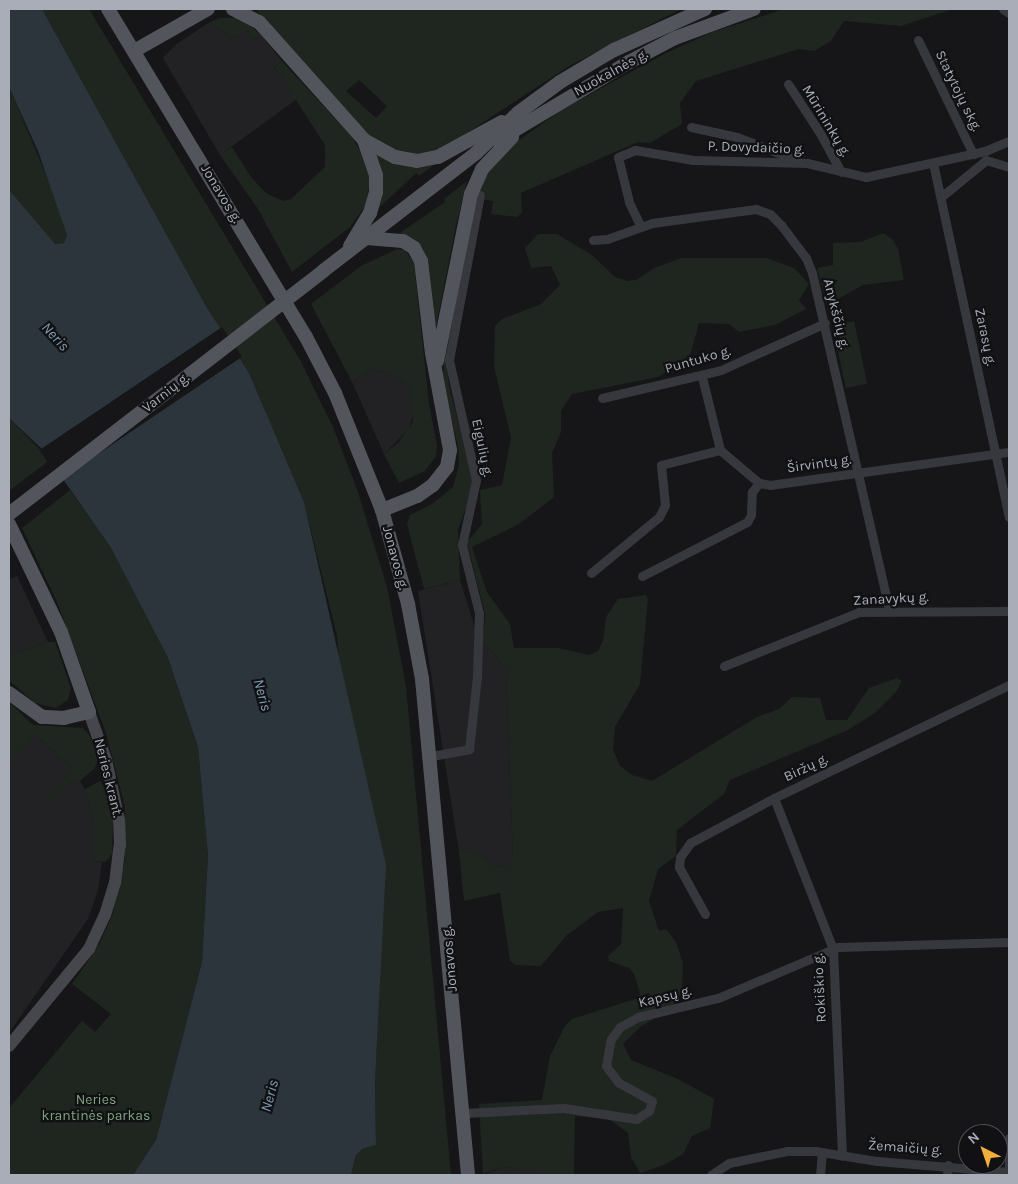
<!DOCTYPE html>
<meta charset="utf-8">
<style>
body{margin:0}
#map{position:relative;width:1018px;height:1184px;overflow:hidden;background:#161618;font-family:Karla,sans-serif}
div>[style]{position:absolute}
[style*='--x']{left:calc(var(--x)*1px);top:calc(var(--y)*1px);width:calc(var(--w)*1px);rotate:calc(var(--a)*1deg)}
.built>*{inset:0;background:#222225}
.green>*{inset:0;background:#1e261f;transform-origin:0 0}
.water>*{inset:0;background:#2c353c}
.pier>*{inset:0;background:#161618;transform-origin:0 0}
.minor>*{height:9px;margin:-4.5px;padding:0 4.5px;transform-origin:4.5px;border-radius:4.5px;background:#37383d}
.secondary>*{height:12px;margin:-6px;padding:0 6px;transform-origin:6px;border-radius:6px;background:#45474d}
.primary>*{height:14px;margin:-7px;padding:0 7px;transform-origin:7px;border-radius:7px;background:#53555c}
.primary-bridge>*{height:14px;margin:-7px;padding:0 7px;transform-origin:7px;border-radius:7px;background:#53555c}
span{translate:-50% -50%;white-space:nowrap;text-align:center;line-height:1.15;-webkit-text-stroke:4.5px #111113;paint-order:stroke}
.street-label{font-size:14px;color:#a8adb8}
.park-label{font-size:14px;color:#7fa381}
.water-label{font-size:15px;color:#7f9bb3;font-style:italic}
.frame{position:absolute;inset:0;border:10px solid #a8adb8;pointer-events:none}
.north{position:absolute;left:958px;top:1124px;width:50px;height:50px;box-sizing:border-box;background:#111113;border:1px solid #4d4f55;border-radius:50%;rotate:319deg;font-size:14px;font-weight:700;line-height:20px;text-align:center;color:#a8adb8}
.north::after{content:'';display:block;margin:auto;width:18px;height:22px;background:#f2b134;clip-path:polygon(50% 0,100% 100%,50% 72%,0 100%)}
</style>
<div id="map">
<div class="built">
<div style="clip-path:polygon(210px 22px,233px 38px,248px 31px,253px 39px,261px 35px,282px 61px,274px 67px,297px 99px,220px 155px,163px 58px,175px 45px)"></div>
<div style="clip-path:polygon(374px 369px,400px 379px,411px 392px,414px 410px,409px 429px,384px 454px,352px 382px)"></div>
<div style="clip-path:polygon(17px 576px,48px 642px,9px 656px,9px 579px)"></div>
<div style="clip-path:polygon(460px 580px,477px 635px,500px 660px,506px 673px,513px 857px,508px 864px,499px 868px,477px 852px,459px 852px,418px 591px)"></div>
<div style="clip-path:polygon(36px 735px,72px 768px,49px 801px,69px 783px,80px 781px,85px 789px,93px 824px,93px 861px,102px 862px,98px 890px,88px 919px,9px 1033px,9px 764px)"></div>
<div style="clip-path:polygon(503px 1167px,565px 1172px,566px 1175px,483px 1175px)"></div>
</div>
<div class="green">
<div style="clip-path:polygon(42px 9px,89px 9px,300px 360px,333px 427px,358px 492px,387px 587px,406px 686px,451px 1175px,351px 1175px,356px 1155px,362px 1149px,376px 1145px,375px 1079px,337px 636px,304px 502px,249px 373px,206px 306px)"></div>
<div style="clip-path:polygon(evenodd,259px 9px,482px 10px,681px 9px,569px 66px,435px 154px,408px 157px,372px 139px,258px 13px,259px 9px,359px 80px,387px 106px,376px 118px,346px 91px,359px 80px)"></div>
<div style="clip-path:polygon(784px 9px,953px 9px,901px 26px,844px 21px,831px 41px,814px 51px,799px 49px,696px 81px,680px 103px,682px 124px,650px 143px,638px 142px,521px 193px,522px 213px,517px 217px,491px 214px,493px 201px,481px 199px,478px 185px,486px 170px,509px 147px,563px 109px,666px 53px,713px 32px)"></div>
<div style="clip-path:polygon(220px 18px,235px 18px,250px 25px,261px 35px,253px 39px,248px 31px,233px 38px,210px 22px)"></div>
<div style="clip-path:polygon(282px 61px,353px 138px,366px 162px,370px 180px,366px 205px,350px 227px,292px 272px,258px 209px,220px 155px,232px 147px,251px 177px,266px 193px,283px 201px,291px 199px,325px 167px,325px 145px,274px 66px)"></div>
<div style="clip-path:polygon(9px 87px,59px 205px,67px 235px,64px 243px,55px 244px,41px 232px,9px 190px)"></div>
<div style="clip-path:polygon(372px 149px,435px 164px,419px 176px,416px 173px,379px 208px)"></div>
<div style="clip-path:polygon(467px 181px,456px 226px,434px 337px,425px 262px,398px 234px,445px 202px,444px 199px)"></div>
<div style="clip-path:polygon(883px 233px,893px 240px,898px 249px,904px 280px,863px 285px,827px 305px,817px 268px,833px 265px,833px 243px,861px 242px)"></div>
<div style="clip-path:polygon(538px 234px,557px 234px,592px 255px,615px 277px,627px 281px,636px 280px,654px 268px,682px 258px,766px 258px,794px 268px,809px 284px,799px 300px,806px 309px,775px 325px,739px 332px,729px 324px,699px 323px,690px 356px,658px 377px,572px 394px,561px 411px,561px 432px,552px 453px,554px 497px,519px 524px,472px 547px,487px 592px,510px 624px,514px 648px,559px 648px,589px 655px,598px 651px,603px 641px,606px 617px,618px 599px,646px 595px,648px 599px,640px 684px,615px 727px,613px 749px,620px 766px,632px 775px,652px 781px,757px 717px,779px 709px,792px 697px,820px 698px,826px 720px,847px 720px,869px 688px,897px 678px,902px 681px,896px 692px,875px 713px,848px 730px,730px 780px,724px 794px,677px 830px,676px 856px,658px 869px,649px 901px,659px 931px,666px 929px,676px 942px,683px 963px,682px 992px,669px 1010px,640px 1027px,623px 1044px,631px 1060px,678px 1079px,714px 1099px,710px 1128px,692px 1136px,683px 1154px,664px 1165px,640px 1173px,631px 1157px,628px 1133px,609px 1119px,575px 1116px,574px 1175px,503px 1167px,483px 1174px,479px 1104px,542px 1100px,550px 1056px,565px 1026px,572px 1019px,638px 998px,640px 993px,634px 974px,629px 968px,609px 961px,608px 956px,621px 944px,623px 908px,598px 912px,566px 936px,541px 966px,516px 965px,510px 961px,500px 893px,464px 901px,459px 852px,477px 852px,499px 868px,508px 864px,513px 857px,506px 673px,500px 660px,483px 642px,485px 613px,467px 542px,482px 524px,480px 490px,502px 485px,511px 438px,494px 366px,495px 326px,502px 319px,541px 304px,560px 285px,551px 266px,531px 268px,525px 248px)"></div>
<div style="clip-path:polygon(397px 249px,405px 250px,414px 262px,429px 404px,437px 445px,436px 456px,425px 471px,399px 483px,384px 454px,398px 443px,413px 422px,411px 392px,400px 379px,374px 369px,352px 382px,311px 304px,361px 266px)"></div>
<div style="left:854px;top:321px;width:64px;height:22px;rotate:78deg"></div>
<div style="clip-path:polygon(447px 341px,446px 360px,449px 386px,473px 478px,472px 491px,458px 530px,460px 580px,424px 589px,407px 524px,410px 515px,432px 504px,453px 487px,459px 465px,458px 446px,443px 387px,444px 343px)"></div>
<div style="clip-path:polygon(9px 418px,50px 460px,9px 491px)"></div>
<div style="clip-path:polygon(70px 490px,111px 548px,168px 658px,198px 747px,208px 855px,202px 962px,156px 1140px,133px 1175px,9px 1175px,9px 1108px,82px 1021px,95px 1032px,111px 1014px,72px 984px,99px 945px,112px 916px,125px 859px,125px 807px,106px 733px,57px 602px,22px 528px)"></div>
<div style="clip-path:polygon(48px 642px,55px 642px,71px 688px,68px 700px,56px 708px,35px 703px,9px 680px,9px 656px)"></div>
<div style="clip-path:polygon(9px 702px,33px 725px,83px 728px,90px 736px,98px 758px,95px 768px,80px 781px,69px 783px,49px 802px,44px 798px,72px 768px,36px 735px,9px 765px)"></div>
<div style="clip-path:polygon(100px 781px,105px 788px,113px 821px,112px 854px,106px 862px,93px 861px,93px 824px,85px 789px)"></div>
</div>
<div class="water">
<div style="clip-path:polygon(9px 9px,42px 9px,206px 306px,249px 373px,304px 502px,386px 865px,375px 1079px,376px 1145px,362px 1149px,356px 1155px,351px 1175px,133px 1175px,156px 1140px,202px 962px,208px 855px,198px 747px,168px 658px,111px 548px,42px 449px,9px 418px,9px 190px,55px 244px,64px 243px,67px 235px,38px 151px,9px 87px)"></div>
</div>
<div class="pier">
<div style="left:222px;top:327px;width:36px;height:220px;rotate:56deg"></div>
</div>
<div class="minor">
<div style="--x:1003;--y:9;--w:7;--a:34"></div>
<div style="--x:918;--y:40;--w:127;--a:64.2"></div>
<div style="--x:788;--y:84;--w:59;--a:56.9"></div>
<div style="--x:820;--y:133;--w:44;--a:61.7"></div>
<div style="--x:691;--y:127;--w:47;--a:12.3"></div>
<div style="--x:737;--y:137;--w:64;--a:21"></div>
<div style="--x:986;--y:160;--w:24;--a:17"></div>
<div style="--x:933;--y:163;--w:362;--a:77.9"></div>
<div style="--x:941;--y:197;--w:58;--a:-39.4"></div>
<div style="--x:640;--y:225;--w:25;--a:-116"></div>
<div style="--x:629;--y:202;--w:46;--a:-103.7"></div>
<div style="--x:618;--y:157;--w:18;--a:-22"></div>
<div style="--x:635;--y:150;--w:59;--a:9.8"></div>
<div style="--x:693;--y:160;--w:114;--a:1.5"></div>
<div style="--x:807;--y:163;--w:61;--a:13.3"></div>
<div style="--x:866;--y:177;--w:122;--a:-12.3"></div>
<div style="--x:985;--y:151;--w:26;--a:-23"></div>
<div style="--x:593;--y:240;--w:14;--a:-4"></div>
<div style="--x:607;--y:239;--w:48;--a:-19.6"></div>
<div style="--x:652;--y:223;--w:105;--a:-7.7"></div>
<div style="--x:756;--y:209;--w:15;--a:20"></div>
<div style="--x:770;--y:214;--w:16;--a:45"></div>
<div style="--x:781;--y:225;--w:41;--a:52.9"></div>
<div style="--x:806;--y:258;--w:16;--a:68"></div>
<div style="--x:812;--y:273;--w:346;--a:77.1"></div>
<div style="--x:702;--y:377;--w:75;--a:76.1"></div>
<div style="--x:720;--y:450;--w:51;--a:40.2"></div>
<div style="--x:759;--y:483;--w:11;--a:10"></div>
<div style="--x:770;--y:485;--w:241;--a:-7.9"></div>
<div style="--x:602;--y:398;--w:122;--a:-13.2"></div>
<div style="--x:721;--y:370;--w:114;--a:-24.3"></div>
<div style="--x:591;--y:573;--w:88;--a:-39.5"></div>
<div style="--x:659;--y:517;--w:13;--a:-63"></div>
<div style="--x:665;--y:505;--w:40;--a:-95.7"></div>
<div style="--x:661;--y:465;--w:61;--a:-14.3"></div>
<div style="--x:642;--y:576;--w:118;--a:-27.2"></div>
<div style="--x:747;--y:522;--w:8;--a:-60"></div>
<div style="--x:751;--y:515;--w:23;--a:-88"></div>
<div style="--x:752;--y:492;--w:11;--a:-52"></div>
<div style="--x:724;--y:666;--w:145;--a:-21.8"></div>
<div style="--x:859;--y:612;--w:150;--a:-0.4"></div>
<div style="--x:431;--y:756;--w:39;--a:-10"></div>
<div style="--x:469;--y:749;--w:73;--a:-83.7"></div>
<div style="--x:477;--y:676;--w:63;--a:-88.2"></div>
<div style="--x:479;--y:613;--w:70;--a:-104"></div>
<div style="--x:462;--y:545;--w:66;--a:-77.8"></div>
<div style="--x:476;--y:480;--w:123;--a:-102.7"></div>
<div style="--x:449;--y:360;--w:168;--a:-79.4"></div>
<div style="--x:774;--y:798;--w:162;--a:68.7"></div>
<div style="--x:833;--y:949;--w:207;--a:87.5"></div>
<div style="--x:705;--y:914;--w:54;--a:-119"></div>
<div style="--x:679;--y:867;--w:10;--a:-84"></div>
<div style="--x:680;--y:857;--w:17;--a:-54"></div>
<div style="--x:690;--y:843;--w:95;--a:-28.2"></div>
<div style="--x:774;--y:798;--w:261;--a:-25.7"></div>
<div style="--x:464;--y:1113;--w:100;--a:-2.9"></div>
<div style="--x:564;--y:1108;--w:73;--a:8.7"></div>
<div style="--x:636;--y:1119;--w:15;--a:-32"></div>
<div style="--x:649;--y:1111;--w:10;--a:-73"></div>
<div style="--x:652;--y:1101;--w:39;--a:-151"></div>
<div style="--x:618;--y:1082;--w:20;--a:-127"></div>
<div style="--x:606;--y:1066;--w:27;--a:-80"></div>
<div style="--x:611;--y:1039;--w:15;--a:-53"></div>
<div style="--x:620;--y:1027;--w:21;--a:-29"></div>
<div style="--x:638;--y:1017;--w:82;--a:-13.4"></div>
<div style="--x:718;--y:998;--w:130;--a:-23"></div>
<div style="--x:838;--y:947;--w:171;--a:-1.7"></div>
<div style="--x:1009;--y:1172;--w:34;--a:-90"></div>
<div style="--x:711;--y:1175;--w:22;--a:-34"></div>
<div style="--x:729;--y:1163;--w:59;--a:-11.7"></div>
<div style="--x:787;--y:1151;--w:28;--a:0"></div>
<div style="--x:815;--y:1151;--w:63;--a:9.2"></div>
<div style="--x:877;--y:1161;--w:132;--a:4.8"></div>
<div style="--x:820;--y:1175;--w:23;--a:-85"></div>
<div style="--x:947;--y:1175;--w:10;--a:-84"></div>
</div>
<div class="secondary">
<div style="--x:9;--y:1046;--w:126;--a:-50.5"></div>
<div style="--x:89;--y:949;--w:38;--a:-65"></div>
<div style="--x:105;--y:915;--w:34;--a:-73"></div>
<div style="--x:115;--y:883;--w:38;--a:-83"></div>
<div style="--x:120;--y:845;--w:25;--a:-92"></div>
<div style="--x:119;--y:820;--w:61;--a:-102.2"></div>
<div style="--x:106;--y:760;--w:51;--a:-109.5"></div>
</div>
<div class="primary">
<div style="--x:108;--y:9;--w:383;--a:58.9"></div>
<div style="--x:306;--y:337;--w:63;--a:62.6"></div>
<div style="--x:335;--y:393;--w:126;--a:68.1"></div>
<div style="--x:382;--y:510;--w:98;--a:74.5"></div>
<div style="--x:408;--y:604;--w:76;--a:79.4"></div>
<div style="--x:422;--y:679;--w:498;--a:84.7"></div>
<div style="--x:233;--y:9;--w:29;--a:27"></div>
<div style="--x:259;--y:22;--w:158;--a:48.3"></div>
<div style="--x:364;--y:140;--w:35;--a:29"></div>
<div style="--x:395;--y:157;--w:22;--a:10"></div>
<div style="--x:417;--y:161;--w:21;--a:-11"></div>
<div style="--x:438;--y:157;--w:73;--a:-28.7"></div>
<div style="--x:134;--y:51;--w:85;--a:-29.6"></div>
<div style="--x:498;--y:140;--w:152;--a:-30.8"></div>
<div style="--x:629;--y:62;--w:52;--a:-27.6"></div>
<div style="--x:675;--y:38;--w:84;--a:-20.2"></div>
<div style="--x:367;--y:238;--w:36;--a:5"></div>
<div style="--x:403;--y:241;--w:13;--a:32"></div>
<div style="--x:414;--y:248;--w:15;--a:62"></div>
<div style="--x:421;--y:261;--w:93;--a:83.2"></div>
<div style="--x:432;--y:353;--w:99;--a:79.5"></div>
<div style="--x:450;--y:450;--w:17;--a:100"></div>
<div style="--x:447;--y:467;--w:23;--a:128"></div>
<div style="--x:433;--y:485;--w:19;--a:145"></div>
<div style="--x:417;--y:496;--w:38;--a:158"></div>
<div style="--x:350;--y:246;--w:39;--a:-59"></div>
<div style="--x:370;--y:213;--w:22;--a:-74"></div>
<div style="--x:376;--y:192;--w:17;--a:-90"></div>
<div style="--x:376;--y:175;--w:37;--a:-109"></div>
<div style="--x:323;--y:271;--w:193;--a:-37.6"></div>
<div style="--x:476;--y:153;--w:58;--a:-43.6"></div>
<div style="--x:518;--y:113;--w:52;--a:-36.4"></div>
<div style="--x:560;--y:82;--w:63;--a:-30.7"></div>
<div style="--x:614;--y:50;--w:100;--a:-24.3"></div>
<div style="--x:437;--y:361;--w:170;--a:-78.5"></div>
<div style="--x:471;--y:194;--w:27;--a:-66"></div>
<div style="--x:482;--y:169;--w:44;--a:-46.8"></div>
<div style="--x:9;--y:524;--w:120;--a:64.3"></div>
<div style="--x:61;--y:632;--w:85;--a:70.7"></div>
<div style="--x:89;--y:712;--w:26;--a:167"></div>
<div style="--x:64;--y:718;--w:22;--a:-177"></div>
<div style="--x:42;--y:717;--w:41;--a:-144"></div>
</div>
<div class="primary-bridge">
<div style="--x:9;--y:514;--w:397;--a:-37.7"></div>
</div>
<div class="street-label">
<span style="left:611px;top:73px;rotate:-29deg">Nuokalnės g.</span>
<span style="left:958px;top:91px;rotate:64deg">Statytojų skg.</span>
<span style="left:826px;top:121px;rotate:59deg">Mūrininkų g.</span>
<span style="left:756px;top:148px;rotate:2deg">P. Dovydaičio g.</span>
<span style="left:221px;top:194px;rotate:59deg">Jonavos g.</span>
<span style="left:836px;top:314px;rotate:76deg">Anykščių g.</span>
<span style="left:985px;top:337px;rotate:78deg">Zarasų g.</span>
<span style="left:698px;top:360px;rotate:-16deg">Puntuko g.</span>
<span style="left:166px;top:393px;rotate:-38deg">Varnių g.</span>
<span style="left:482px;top:448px;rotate:78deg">Eigulių g.</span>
<span style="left:819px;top:464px;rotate:-8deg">Širvintų g.</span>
<span style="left:395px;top:558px;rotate:75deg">Jonavos g.</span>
<span style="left:891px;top:599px;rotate:-3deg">Zanavykų g.</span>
<span style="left:806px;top:768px;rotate:-25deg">Biržų g.</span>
<span style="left:108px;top:778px;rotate:76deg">Neries krant.</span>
<span style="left:450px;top:959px;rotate:-95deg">Jonavos g.</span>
<span style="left:820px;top:988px;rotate:-93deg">Rokiškio g.</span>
<span style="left:665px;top:997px;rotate:-14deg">Kapsų g.</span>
<span style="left:905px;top:1148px;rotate:4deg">Žemaičių g.</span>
</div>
<div class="park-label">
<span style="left:96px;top:1108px">Neries<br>krantinės parkas</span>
</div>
<div class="water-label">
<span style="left:55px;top:337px;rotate:47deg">Neris</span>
<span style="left:262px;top:695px;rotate:75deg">Neris</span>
<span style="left:270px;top:1096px;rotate:-75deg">Neris</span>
</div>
<div class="frame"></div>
<div class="north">N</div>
</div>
